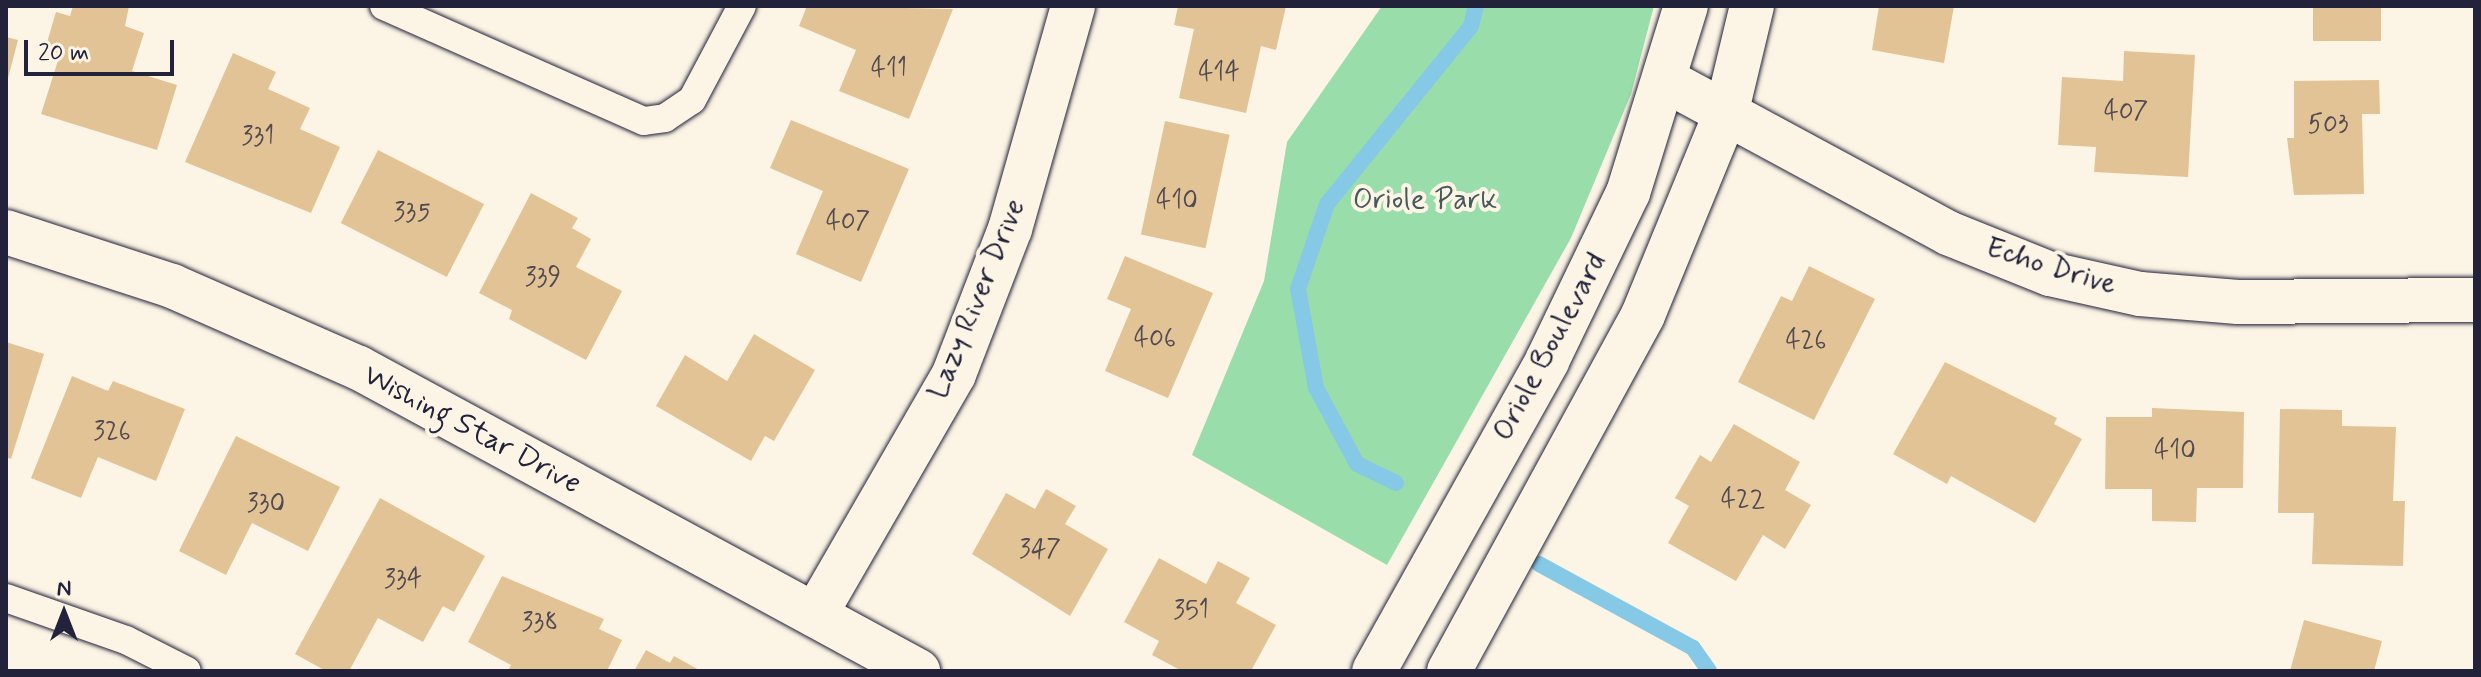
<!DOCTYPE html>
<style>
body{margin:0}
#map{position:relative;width:2481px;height:677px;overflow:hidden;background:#fcf5e5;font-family:Mynerve,sans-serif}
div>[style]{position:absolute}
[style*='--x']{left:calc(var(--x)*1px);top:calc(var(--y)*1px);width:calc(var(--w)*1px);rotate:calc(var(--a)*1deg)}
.green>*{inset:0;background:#99deaa}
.stream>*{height:16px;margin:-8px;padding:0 8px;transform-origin:8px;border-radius:8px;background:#85c9e6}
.building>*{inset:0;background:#e2c395;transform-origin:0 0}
.roads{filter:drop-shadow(0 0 2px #22223b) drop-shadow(0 0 2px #22223b)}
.service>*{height:28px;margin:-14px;padding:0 14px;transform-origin:14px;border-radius:14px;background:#fcf5e5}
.minor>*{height:44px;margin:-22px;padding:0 22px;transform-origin:22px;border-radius:22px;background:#fcf5e5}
.tertiary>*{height:44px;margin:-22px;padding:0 22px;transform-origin:22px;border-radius:22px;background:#fcf5e5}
span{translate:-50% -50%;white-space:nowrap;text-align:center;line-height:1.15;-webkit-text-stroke:8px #fcf5e5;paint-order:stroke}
.number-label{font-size:26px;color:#524a52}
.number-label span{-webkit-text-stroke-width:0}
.park-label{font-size:30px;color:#465a5c}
.street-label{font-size:30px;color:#22223b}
.frame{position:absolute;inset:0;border:8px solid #22223b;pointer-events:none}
.north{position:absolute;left:24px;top:573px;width:80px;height:80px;-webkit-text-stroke:6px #fcf5e5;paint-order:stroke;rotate:0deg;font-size:22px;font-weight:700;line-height:32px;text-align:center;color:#22223b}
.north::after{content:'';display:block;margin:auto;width:28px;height:36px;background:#22223b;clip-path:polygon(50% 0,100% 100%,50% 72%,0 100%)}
.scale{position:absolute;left:24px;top:40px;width:150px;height:36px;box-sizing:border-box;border:4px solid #22223b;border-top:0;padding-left:10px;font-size:24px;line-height:28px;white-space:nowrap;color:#22223b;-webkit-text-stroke:6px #fcf5e5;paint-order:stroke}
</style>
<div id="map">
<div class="green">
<div style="clip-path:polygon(1382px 6px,1654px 6px,1631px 94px,1571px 238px,1387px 565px,1192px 455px,1264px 281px,1287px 142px)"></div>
</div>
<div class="stream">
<div style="--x:1396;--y:483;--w:43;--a:-154"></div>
<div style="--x:1357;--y:464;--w:86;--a:-118.3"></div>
<div style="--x:1316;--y:388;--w:101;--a:-100.3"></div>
<div style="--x:1298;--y:289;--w:90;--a:-71.2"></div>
<div style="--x:1327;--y:204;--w:229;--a:-51"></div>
<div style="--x:1471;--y:26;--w:21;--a:-76"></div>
<div style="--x:1539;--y:564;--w:175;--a:28.6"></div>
<div style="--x:1693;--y:648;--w:28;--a:55"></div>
</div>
<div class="building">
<div style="clip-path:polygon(73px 6px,129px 6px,125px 26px,144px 33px,132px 71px,177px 85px,157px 150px,41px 114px,60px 54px,45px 49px,56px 12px,70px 16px)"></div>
<div style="clip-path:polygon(807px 6px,953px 9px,909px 119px,839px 91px,856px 50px,799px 26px)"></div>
<div style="clip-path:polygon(1178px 6px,1286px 6px,1276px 50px,1261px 46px,1246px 113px,1179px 98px,1194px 29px,1174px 25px)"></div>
<div style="clip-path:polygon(1879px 6px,1954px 6px,1944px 63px,1872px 50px)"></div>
<div style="left:2313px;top:6px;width:68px;height:35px"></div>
<div style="clip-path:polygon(6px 37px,18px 40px,7px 82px,6px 81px)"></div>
<div style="clip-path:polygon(2124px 51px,2195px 55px,2188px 177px,2094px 172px,2096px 147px,2058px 145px,2062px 77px,2123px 81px)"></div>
<div style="clip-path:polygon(233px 53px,276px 72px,268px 89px,310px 108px,300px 129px,340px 147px,311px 213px,185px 162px)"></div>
<div style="clip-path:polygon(2379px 80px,2380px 114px,2362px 114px,2364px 194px,2294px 195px,2287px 138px,2294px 138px,2294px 81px)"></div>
<div style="clip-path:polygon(791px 120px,909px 169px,861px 282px,796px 254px,823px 191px,770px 168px)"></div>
<div style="left:1165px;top:121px;width:66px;height:116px;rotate:12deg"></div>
<div style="left:378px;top:150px;width:119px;height:82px;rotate:27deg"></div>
<div style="clip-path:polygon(531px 193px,578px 218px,572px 228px,591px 239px,576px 267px,622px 291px,586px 360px,509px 319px,512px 310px,479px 293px)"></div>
<div style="clip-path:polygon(1125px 256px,1213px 293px,1168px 398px,1105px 371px,1131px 309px,1107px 299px)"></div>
<div style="clip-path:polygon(1809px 266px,1875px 299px,1814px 420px,1738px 382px,1781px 296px,1792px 301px)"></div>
<div style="clip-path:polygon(754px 334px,815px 370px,774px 441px,765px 436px,751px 461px,656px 406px,685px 355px,727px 381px)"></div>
<div style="clip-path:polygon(6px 342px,44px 354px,11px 459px,6px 457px)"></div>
<div style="clip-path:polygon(1945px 362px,2057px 418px,2054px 424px,2082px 439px,2035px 523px,1951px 476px,1947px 484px,1893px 454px)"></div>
<div style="clip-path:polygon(72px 376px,108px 391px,113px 381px,185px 409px,156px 481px,98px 457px,81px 498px,31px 478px)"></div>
<div style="clip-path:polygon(2152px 408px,2244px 412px,2243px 488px,2197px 488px,2196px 522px,2152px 521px,2152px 489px,2105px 489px,2106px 417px,2152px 417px)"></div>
<div style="clip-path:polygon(2280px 409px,2342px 410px,2342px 426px,2396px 427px,2393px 501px,2405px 501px,2403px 566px,2312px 564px,2314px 513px,2278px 513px)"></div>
<div style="clip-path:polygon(1734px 424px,1800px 462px,1785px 490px,1811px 505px,1785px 549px,1763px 535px,1736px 581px,1668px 543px,1689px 506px,1675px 498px,1700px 455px,1711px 462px)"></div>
<div style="clip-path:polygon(236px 436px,340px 487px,308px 551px,252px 523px,226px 575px,179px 551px)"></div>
<div style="clip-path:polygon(1046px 489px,1076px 506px,1065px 524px,1108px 549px,1070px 616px,972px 554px,1006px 493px,1035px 509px)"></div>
<div style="clip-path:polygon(380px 498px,485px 556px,454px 612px,443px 606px,423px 642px,378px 618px,349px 671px,326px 671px,295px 654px)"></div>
<div style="clip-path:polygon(1159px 558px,1206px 584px,1218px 561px,1250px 578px,1236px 603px,1276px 625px,1251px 671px,1182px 671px,1152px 655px,1159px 641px,1124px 622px)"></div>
<div style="clip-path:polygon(502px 576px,604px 619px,599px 629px,622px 640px,607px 671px,508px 671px,511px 665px,468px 642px)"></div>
<div style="clip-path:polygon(2304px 620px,2382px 641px,2374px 671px,2290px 671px)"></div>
<div style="clip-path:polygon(646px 650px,670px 663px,674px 656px,701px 671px,634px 671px)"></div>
</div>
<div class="roads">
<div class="service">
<div style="--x:384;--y:6;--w:284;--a:23.9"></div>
<div style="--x:644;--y:121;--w:21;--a:-8"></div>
<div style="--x:665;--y:118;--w:32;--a:-34"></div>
<div style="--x:692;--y:100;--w:106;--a:-62"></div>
<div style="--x:6;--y:598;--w:127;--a:19.3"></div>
<div style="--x:126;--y:640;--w:68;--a:26.9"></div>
</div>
<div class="minor">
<div style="--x:1667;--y:81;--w:319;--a:28.4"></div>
<div style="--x:1948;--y:233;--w:110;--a:21.9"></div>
<div style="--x:2050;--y:274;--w:92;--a:12.5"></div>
<div style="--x:2140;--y:294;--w:98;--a:4.7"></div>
<div style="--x:2238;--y:302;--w:237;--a:-0.5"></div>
<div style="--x:6;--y:232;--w:175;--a:18"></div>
<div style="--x:172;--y:286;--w:204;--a:23.7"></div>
<div style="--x:359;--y:368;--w:636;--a:28.46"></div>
<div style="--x:815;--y:615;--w:278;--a:-60"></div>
<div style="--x:954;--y:374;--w:155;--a:-68.9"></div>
<div style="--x:1010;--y:229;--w:232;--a:-74.2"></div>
</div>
<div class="tertiary">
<div style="--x:1374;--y:671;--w:355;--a:-60.8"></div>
<div style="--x:1547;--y:361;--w:187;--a:-64.3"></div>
<div style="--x:1628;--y:193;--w:196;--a:-72.8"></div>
<div style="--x:1449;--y:671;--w:405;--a:-61.4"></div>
<div style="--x:1643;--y:315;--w:222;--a:-67.7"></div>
<div style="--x:1727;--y:110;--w:107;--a:-76.5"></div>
</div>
</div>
<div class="number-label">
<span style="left:889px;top:70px">411</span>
<span style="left:1219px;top:74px">414</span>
<span style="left:2126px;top:113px">407</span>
<span style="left:2328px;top:126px">503</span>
<span style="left:258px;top:138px">331</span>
<span style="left:1177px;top:202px">410</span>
<span style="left:412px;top:214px">335</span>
<span style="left:848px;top:223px">407</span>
<span style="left:543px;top:279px">339</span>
<span style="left:1155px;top:340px">406</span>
<span style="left:1806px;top:342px">426</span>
<span style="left:112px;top:433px">326</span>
<span style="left:2175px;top:452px">410</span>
<span style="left:1743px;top:501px">422</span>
<span style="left:266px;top:505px">330</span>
<span style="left:1040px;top:551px">347</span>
<span style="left:403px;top:581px">334</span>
<span style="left:1191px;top:612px">351</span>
<span style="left:540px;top:624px">338</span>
</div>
<div class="park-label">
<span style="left:1425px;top:200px">Oriole Park</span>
</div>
<div class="street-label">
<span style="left:2051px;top:267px;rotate:17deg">Echo Drive</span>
<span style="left:977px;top:299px;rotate:-68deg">Lazy River Drive</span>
<span style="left:1550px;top:347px;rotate:-62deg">Oriole Boulevard</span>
<span style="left:472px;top:430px;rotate:28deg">Wishing Star Drive</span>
</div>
<div class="frame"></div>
<div class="north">N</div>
<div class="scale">20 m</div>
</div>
